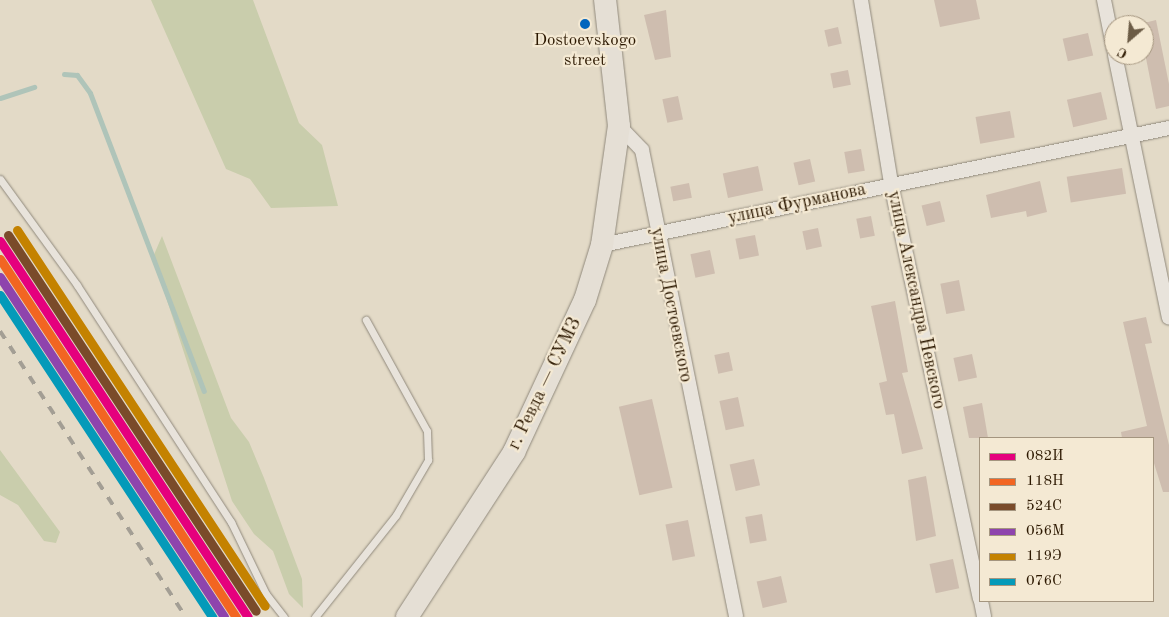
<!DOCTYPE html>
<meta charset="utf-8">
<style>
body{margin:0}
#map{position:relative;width:1169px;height:617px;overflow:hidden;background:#e3dac7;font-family:"Old Standard TT",serif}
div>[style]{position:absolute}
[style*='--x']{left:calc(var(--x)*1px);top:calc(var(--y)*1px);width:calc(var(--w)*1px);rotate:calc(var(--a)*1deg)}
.green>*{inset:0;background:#c9cdac}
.stream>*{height:5px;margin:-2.5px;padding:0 2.5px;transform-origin:2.5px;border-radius:2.5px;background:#afc4b9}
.building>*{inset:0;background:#cebdaf;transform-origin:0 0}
.roads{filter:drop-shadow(0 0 1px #90897c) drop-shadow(0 0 1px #90897c)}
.lane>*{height:7px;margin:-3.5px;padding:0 3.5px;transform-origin:3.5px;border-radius:3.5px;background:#e8e3db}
.street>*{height:14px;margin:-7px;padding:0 7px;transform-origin:7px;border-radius:7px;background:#e8e3db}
.primary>*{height:22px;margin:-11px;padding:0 11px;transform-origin:11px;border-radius:11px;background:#e5dfd5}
.rail>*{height:4px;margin-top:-2px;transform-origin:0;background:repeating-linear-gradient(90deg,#a39e94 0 9px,transparent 0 18px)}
.rail-1>*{height:9px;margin:-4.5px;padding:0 4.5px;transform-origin:4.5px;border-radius:4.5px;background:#e5007d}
.rail-2>*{height:9px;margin:-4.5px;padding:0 4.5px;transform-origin:4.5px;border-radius:4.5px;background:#f26522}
.rail-3>*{height:9px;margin:-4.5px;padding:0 4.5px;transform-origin:4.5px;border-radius:4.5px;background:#7a4b2a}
.rail-4>*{height:9px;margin:-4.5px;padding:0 4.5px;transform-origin:4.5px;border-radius:4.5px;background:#8e44ad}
.rail-5>*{height:9px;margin:-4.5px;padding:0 4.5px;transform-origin:4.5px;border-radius:4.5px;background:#c48200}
.rail-6>*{height:9px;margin:-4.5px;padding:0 4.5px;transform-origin:4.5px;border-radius:4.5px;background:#049ab9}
.dots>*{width:14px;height:14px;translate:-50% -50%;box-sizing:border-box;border:2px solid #f4e9d3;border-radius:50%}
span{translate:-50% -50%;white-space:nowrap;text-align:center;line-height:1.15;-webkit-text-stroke:4.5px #f4e9d3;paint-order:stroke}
.bus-label{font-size:17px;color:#2c1800}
.street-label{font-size:18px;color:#2c1800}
.legend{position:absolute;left:979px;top:437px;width:175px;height:165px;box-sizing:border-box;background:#f4e9d3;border:1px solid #a4957f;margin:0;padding:6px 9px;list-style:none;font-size:15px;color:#2c1800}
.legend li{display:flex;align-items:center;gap:10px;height:25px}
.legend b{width:25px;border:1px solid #a4957f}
.north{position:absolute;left:1104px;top:15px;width:50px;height:50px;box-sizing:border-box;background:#f4e9d3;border:1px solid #a4957f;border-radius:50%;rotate:207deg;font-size:14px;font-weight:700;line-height:20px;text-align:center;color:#2c1800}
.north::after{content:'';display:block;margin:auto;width:18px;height:22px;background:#6c5c46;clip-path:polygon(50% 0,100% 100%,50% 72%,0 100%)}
</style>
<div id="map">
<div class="green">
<div style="clip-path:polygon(151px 0,253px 0,299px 123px,322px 145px,338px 206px,271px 208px,250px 179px,226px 169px)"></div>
<div style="clip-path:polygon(162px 236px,231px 418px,249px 442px,264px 478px,302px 579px,303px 608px,289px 594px,273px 551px,254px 534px,232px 501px,153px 257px)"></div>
<div style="clip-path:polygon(0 450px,60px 532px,56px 543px,44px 541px,18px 505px,0 495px)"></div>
</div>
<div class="stream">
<div style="--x:64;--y:74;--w:13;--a:4"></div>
<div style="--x:77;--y:75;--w:22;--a:54"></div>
<div style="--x:90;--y:93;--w:319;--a:69.1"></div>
<div style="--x:0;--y:98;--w:36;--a:-18"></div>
</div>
<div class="building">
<div style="clip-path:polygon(934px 0,976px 0,980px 19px,940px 27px)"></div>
<div style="clip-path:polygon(666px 10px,671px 57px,655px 60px,644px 15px)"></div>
<div style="clip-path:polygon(1156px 20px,1169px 84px,1169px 106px,1156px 109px,1144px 48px,1144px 23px)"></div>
<div style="left:838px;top:27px;width:17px;height:14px;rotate:77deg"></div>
<div style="left:1088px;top:33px;width:23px;height:26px;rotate:77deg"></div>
<div style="left:848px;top:70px;width:15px;height:18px;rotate:79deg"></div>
<div style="left:1101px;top:92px;width:28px;height:35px;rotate:77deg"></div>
<div style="left:678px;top:96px;width:24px;height:16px;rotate:78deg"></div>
<div style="left:1010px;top:111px;width:27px;height:35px;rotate:80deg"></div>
<div style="left:861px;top:149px;width:22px;height:17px;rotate:80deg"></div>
<div style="left:810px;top:159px;width:23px;height:17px;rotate:77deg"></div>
<div style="left:758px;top:166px;width:25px;height:36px;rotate:78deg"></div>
<div style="left:1122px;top:168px;width:26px;height:56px;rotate:81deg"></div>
<div style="clip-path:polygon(1040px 181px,1047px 212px,1027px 217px,1026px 211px,991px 218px,986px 195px)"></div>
<div style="left:689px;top:183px;width:15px;height:19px;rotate:79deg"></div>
<div style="left:940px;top:201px;width:21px;height:19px;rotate:76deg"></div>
<div style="left:871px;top:216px;width:20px;height:15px;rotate:79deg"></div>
<div style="left:818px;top:228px;width:19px;height:16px;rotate:78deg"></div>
<div style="left:755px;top:235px;width:21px;height:20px;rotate:79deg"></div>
<div style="left:710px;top:250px;width:24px;height:20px;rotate:78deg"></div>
<div style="left:959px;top:280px;width:31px;height:19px;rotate:79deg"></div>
<div style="clip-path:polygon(895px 301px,908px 372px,902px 373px,923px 449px,902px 454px,894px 414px,886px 415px,879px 383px,887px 381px,871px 306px)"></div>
<div style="clip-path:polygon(1146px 317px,1152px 343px,1145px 344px,1169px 445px,1169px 492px,1163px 492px,1153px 460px,1153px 438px,1122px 438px,1121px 432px,1147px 426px,1123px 322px)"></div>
<div style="left:729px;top:352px;width:19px;height:15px;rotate:78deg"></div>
<div style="left:972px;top:354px;width:24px;height:19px;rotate:78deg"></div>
<div style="left:738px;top:397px;width:30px;height:19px;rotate:78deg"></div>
<div style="left:652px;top:399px;width:91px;height:34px;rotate:77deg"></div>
<div style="clip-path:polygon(982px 403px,988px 438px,969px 438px,963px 407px)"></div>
<div style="left:754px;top:459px;width:27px;height:25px;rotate:77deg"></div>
<div style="clip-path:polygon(926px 476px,936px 536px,916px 541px,908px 480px)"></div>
<div style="left:762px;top:514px;width:27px;height:17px;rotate:80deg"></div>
<div style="left:688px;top:520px;width:37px;height:23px;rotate:79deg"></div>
<div style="left:953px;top:559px;width:30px;height:24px;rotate:78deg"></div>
<div style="left:781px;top:576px;width:27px;height:25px;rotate:77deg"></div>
</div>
<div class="roads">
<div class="lane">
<div style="--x:0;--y:179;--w:131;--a:54"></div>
<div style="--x:77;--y:285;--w:283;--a:57"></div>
<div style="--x:231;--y:522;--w:80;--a:64.1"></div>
<div style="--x:266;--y:594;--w:29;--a:52"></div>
<div style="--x:315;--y:617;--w:130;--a:-51.5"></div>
<div style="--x:396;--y:515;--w:64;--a:-59.8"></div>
<div style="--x:428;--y:460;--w:29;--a:-92"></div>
<div style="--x:427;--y:431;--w:127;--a:-118.8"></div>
</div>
<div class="street">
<div style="--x:861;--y:0;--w:186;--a:80.7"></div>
<div style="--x:891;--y:184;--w:424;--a:77.9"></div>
<div style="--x:1104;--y:0;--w:51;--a:78.7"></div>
<div style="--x:1115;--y:55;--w:268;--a:78.4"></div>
<div style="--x:619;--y:126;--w:33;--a:46"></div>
<div style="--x:642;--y:150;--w:476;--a:78.6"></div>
<div style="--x:602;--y:245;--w:579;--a:-11.66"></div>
<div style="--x:981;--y:601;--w:16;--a:79"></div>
</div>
<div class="primary">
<div style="--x:407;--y:617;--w:197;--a:-57"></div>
<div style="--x:514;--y:452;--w:168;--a:-65"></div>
<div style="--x:585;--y:300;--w:58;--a:-72.8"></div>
<div style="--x:602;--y:245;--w:120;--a:-81.9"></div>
<div style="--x:619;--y:126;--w:127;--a:-96.3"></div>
</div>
</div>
<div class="rail">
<div style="--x:0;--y:331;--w:341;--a:57"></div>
</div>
<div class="rail-1">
<div style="--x:0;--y:241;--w:450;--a:56.6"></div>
</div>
<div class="rail-2">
<div style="--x:0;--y:259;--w:429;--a:56.6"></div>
</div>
<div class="rail-3">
<div style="--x:8;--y:235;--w:450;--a:56.6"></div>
</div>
<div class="rail-4">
<div style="--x:0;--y:277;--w:407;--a:56.6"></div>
</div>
<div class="rail-5">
<div style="--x:17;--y:230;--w:450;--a:56.6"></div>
</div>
<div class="rail-6">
<div style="--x:0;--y:295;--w:386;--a:56.6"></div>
</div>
<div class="dots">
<div style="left:585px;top:24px;background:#0065bd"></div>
</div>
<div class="bus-label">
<span style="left:585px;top:51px">Dostoevskogo<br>street</span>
</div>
<div class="street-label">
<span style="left:797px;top:204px;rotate:-12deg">улица Фурманова</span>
<span style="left:916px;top:300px;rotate:78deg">улица Александра Невского</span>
<span style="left:671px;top:305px;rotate:79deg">улица Достоевского</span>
<span style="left:545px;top:384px;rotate:-64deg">г. Ревда — СУМЗ</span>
</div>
<ul class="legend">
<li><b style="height:6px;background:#e5007d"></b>082И</li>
<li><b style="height:6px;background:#f26522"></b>118Н</li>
<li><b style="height:6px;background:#7a4b2a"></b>524С</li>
<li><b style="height:6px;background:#8e44ad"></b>056М</li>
<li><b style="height:6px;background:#c48200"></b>119Э</li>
<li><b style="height:6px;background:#049ab9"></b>076С</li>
</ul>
<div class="north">С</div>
</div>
